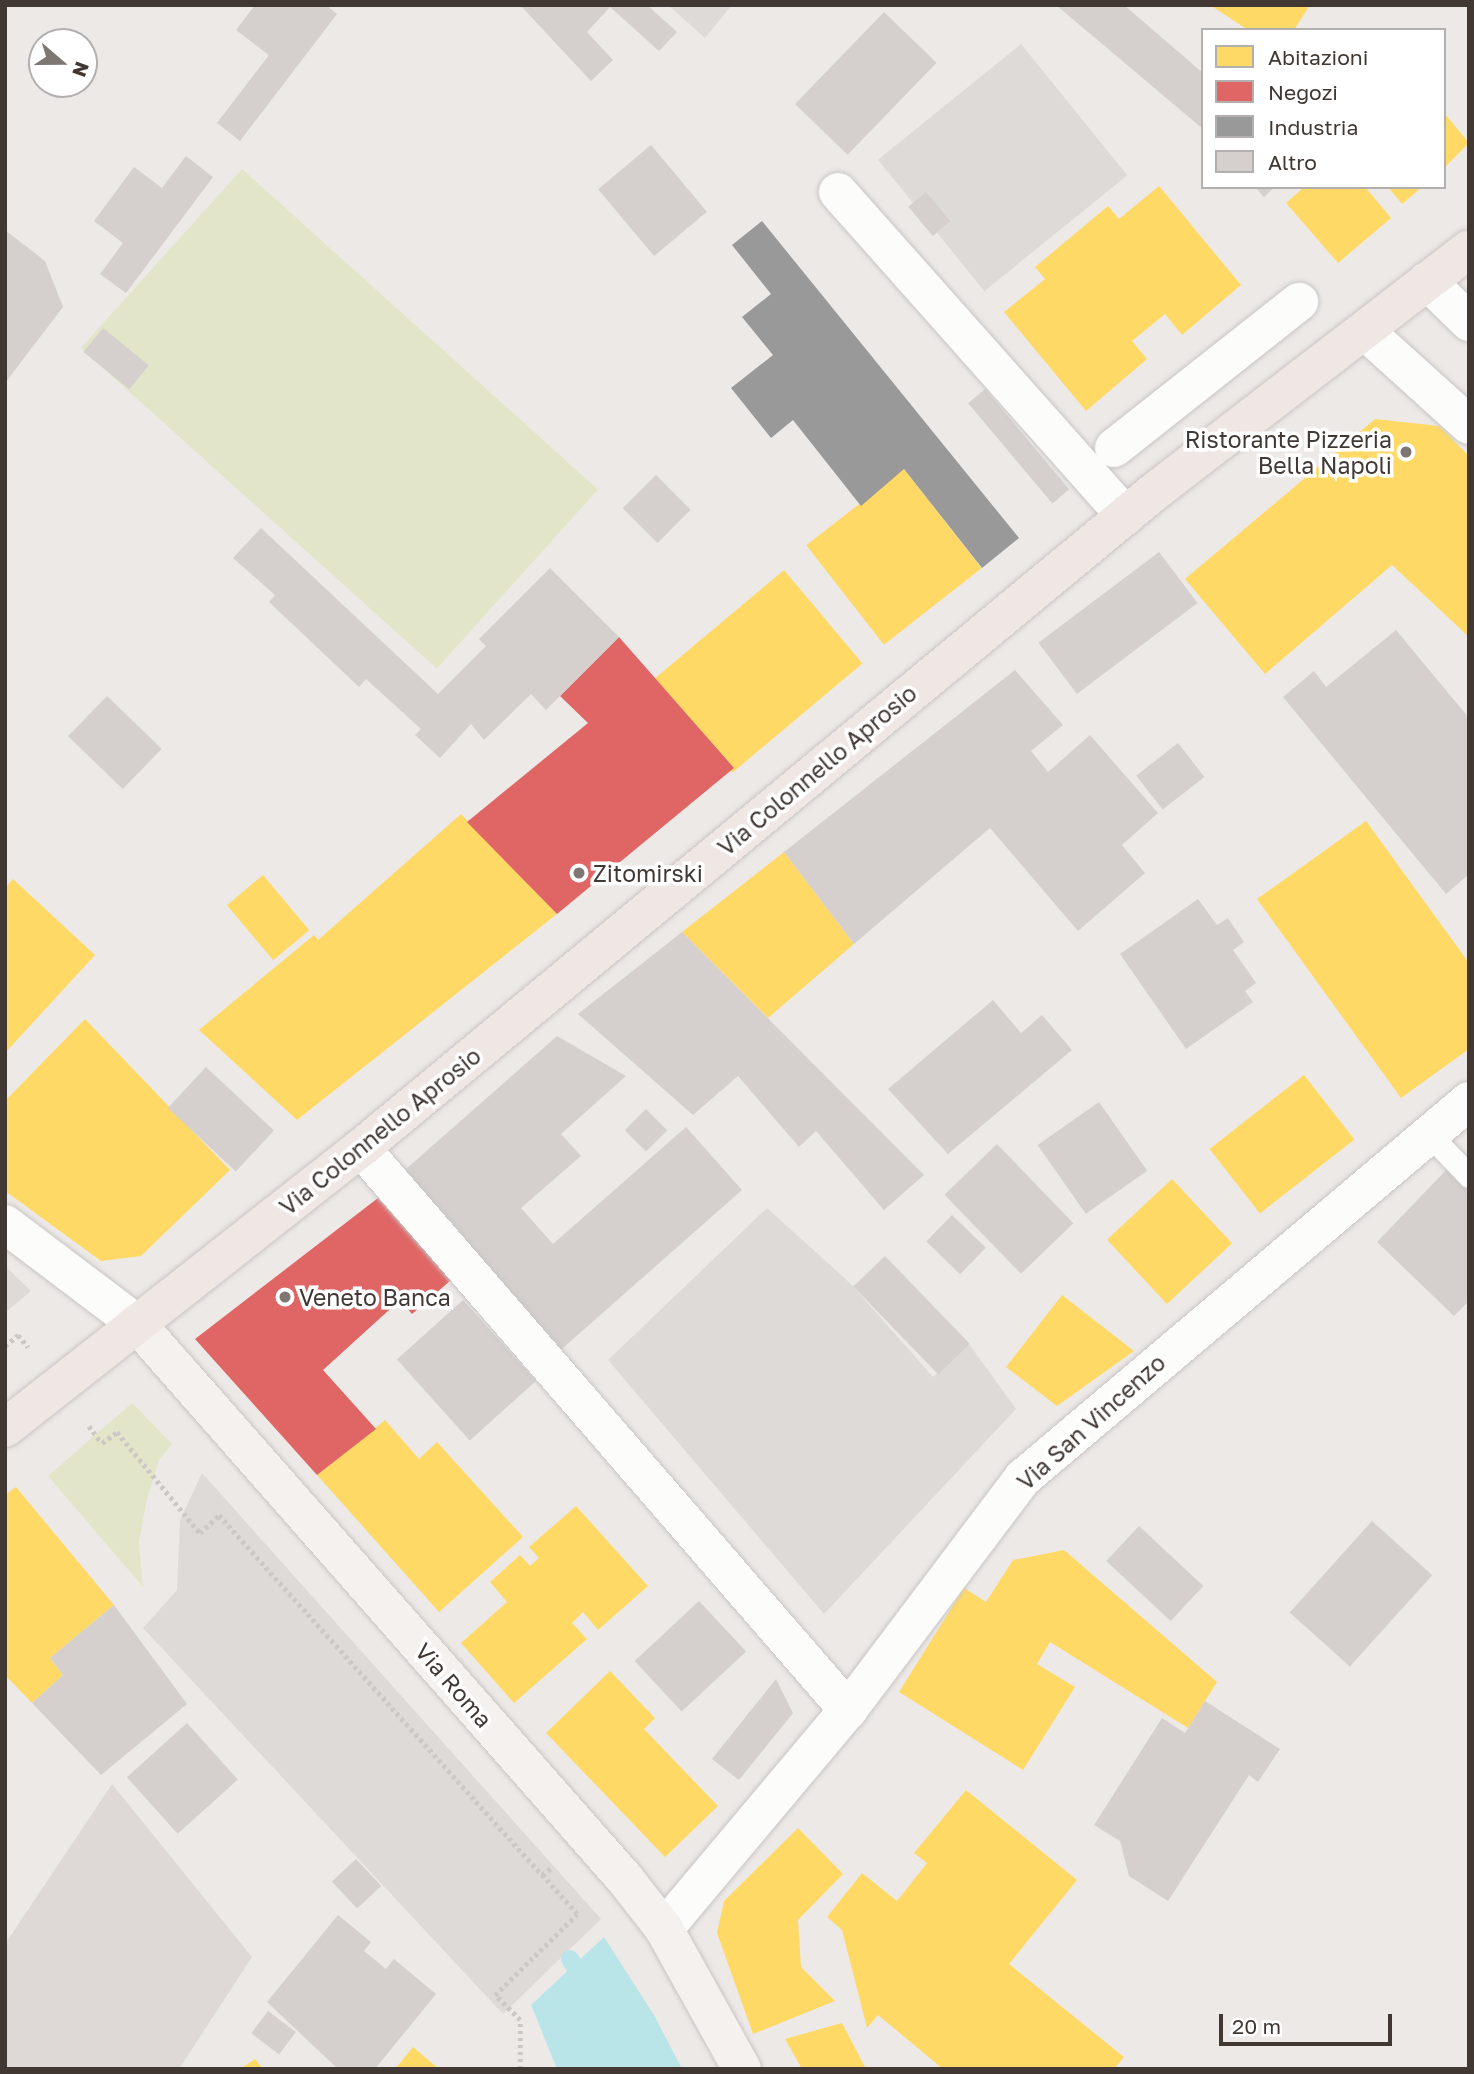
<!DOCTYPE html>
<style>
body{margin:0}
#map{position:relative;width:1474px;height:2074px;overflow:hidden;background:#ede9e7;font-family:"Golos Text",sans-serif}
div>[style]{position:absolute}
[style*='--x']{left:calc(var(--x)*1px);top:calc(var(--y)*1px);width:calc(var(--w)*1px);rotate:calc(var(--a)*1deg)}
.industrial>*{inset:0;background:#ded9d7}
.green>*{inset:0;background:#e3e5c9;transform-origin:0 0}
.parking>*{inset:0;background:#dedad8;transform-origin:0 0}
.water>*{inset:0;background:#bae5e8}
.homes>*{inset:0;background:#ffd966;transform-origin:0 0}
.shops>*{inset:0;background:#e06666}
.industry>*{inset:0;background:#999}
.stream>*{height:18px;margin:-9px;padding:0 9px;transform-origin:9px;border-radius:9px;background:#bae5e8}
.building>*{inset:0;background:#d5d0ce;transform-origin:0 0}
.path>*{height:4.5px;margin-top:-2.25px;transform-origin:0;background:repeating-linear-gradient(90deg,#ccc8c6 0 3.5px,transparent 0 7px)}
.roads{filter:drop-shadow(0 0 2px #c9c5c3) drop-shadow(0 0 2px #c9c5c3)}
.lane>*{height:23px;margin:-11.5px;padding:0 11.5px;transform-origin:11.5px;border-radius:11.5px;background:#fcfcfb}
.street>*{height:38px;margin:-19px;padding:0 19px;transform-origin:19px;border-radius:19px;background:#fcfcfb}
.secondary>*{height:38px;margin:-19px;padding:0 19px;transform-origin:19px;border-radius:19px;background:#f5f1ee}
.primary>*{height:38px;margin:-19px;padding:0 19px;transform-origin:19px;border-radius:19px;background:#efe7e3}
.dots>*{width:19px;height:19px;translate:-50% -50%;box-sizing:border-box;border:4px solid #fff;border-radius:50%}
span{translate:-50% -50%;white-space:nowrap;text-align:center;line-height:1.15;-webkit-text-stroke:7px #fff;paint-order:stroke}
.poi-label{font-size:23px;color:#413834}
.right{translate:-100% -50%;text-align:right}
.left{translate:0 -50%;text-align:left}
.street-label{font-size:23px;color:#413834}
.frame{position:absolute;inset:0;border:7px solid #413834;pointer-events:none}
.legend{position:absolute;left:1201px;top:28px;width:245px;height:161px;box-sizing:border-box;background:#fff;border:2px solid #b3afae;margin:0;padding:9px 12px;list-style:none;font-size:21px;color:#413834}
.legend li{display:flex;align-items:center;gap:14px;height:35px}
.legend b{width:35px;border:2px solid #b3afae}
.north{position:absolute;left:28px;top:28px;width:70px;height:70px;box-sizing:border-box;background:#fff;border:2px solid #b3afae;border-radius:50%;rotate:110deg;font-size:19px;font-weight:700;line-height:28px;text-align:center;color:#413834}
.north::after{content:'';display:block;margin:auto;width:24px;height:32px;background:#7d7673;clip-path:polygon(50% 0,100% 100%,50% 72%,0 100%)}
.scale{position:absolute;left:1219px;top:2014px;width:173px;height:32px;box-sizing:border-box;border:4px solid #413834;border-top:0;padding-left:9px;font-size:21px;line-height:24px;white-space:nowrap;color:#413834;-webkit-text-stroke:5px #fff;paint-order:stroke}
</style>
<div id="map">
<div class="industrial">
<div style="clip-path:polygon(112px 1784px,252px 1957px,179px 2069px,5px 2069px,5px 1944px)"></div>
</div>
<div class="green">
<div style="left:242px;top:169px;width:479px;height:241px;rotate:42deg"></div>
<div style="clip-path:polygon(132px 1403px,172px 1444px,159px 1460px,147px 1499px,139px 1541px,143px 1587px,48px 1476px)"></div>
</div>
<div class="parking">
<div style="clip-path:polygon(668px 5px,732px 5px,705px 38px)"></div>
<div style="left:1021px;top:44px;width:169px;height:184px;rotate:51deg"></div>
<div style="clip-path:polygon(767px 1208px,850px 1283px,933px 1377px,969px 1344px,1016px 1409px,824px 1614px,608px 1360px)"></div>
<div style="clip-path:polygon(5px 1266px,31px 1291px,5px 1313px)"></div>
<div style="clip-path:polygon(202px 1473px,601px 1919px,503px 2014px,143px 1628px,177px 1590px,180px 1520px)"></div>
</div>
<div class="water">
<div style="clip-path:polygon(604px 1937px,654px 2015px,682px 2069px,557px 2069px,531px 2005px)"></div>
</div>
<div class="homes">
<div style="clip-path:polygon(1210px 5px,1310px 5px,1294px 30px,1248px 30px)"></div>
<div style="clip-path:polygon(1444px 113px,1469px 143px,1444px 168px)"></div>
<div style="clip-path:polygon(1159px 186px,1241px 285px,1182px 335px,1165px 314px,1132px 341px,1147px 359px,1086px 411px,1004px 312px,1045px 279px,1035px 267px,1108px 206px,1119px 219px)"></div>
<div style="clip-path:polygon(1304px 187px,1365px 187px,1391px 218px,1338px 263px,1286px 203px)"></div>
<div style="clip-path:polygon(1388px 187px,1422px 187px,1402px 204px)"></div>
<div style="clip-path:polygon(1375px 419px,1439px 426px,1469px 456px,1469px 637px,1392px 565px,1265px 674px,1185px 579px)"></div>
<div style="left:904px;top:469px;width:126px;height:124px;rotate:52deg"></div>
<div style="left:784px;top:570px;width:122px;height:170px;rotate:50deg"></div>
<div style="clip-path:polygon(461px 814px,557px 914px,297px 1120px,199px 1030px,314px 935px,318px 940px)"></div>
<div style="clip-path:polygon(1366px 821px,1469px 963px,1469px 1049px,1401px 1098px,1257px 899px)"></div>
<div style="clip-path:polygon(784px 852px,854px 944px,768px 1018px,682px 932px)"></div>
<div style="left:263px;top:875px;width:72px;height:47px;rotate:50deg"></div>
<div style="clip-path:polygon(13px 879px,95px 955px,5px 1053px,5px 888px)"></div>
<div style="clip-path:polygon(85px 1019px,230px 1170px,141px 1256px,101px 1261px,5px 1191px,5px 1101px)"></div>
<div style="left:1304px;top:1075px;width:82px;height:120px;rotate:52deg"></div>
<div style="left:1172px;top:1179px;width:88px;height:89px;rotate:47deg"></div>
<div style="clip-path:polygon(1062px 1295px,1134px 1351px,1057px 1406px,1006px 1367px)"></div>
<div style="clip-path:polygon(385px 1420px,419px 1459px,437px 1442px,523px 1537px,439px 1612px,317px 1475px)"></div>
<div style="clip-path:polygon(16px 1487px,114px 1605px,50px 1658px,63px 1675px,32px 1703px,5px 1675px,5px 1495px)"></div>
<div style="clip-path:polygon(576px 1506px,648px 1586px,598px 1630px,583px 1612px,572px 1623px,587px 1639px,514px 1703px,461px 1643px,507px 1602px,490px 1582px,520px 1555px,530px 1566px,539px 1558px,529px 1547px)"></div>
<div style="clip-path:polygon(1064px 1550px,1217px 1682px,1188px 1728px,1050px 1642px,1037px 1664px,1075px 1687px,1023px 1770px,899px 1692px,964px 1588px,986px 1602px,1013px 1560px)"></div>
<div style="clip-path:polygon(610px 1671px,655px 1718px,644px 1729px,718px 1806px,665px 1857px,546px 1733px)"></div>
<div style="clip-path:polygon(966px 1790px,1077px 1880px,1009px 1964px,1124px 2057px,1114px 2069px,943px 2069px,878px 2015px,867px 2028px,842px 1930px,827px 1917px,862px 1873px,897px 1901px,927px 1863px,914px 1853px)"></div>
<div style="clip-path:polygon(798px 1828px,843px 1874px,798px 1920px,801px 1967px,835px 2001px,753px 2034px,717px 1933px,724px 1901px)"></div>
<div style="clip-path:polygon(842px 2023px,866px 2069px,802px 2069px,785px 2039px)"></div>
<div style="clip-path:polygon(413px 2047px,439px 2069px,395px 2069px)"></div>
<div style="clip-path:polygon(255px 2059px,263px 2069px,240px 2069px)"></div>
</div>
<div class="shops">
<div style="clip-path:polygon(619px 637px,734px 768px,557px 914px,467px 822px,588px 723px,560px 696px)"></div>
<div style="clip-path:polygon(378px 1198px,451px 1280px,412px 1314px,400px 1300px,323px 1370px,376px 1429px,317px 1475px,195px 1339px)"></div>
</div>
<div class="industry">
<div style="clip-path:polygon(762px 221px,1019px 538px,982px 568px,904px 469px,861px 506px,793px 420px,771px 438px,731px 388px,773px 355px,742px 317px,771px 294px,732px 245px)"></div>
</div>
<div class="stream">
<div style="--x:570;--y:1959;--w:32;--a:58"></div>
</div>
<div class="building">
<div style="clip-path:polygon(255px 5px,326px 5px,337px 14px,240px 141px,217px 123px,269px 55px,236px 30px)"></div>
<div style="clip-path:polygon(520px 5px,647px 5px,677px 32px,659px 51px,610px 7px,587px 32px,613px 60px,591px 81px)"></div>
<div style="clip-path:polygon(1056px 5px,1124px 5px,1203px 73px,1203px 129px)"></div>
<div style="left:884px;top:12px;width:73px;height:128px;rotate:44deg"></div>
<div style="left:651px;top:145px;width:87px;height:69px;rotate:50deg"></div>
<div style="clip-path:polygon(186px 156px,213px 177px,126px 293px,100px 274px,123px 243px,94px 221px,134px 167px,162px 188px)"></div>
<div style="clip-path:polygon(1255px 187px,1275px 187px,1264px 197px)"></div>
<div style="left:926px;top:192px;width:38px;height:23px;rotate:50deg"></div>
<div style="clip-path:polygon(5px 230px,45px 261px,63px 307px,5px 383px)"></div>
<div style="left:103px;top:328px;width:59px;height:31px;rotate:39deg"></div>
<div style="left:985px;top:389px;width:131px;height:22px;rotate:50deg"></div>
<div style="left:656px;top:475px;width:49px;height:47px;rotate:45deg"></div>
<div style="clip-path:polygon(261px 528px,438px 694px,486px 646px,479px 639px,550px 568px,619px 637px,546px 710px,531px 694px,484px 740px,471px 724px,440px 758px,415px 735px,421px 729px,366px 679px,359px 687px,269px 602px,275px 595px,233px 558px)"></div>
<div style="left:1159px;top:552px;width:64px;height:151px;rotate:53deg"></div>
<div style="clip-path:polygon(1396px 630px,1469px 718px,1469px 874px,1446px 894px,1283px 697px,1314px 671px,1326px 687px)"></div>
<div style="clip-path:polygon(1015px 670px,1063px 725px,1031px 751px,1048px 772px,1090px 735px,1158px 813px,1122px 845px,1145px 873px,1078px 931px,990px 828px,854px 944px,784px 852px)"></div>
<div style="left:107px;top:696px;width:76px;height:56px;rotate:44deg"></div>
<div style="left:1178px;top:743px;width:43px;height:53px;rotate:52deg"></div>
<div style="clip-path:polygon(1198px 899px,1217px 925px,1228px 918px,1244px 942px,1233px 950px,1256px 983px,1245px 991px,1253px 1002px,1186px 1049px,1120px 954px)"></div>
<div style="clip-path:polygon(682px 932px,924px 1175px,884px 1210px,816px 1131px,799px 1147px,738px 1076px,693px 1115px,578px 1014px)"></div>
<div style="clip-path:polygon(993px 1000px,1021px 1033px,1042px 1015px,1072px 1050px,948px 1154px,888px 1089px)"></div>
<div style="clip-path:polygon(557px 1036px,626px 1076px,561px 1134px,581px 1156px,521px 1208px,553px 1244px,686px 1127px,742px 1190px,555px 1355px,398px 1176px)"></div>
<div style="left:206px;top:1067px;width:93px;height:56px;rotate:43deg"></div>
<div style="left:1099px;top:1102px;width:84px;height:75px;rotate:55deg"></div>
<div style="left:646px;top:1109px;width:30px;height:30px;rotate:45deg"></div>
<div style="left:997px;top:1144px;width:110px;height:73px;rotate:46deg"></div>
<div style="clip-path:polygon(1450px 1166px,1469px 1184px,1469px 1301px,1454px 1316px,1377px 1242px)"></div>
<div style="left:952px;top:1215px;width:47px;height:37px;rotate:44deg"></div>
<div style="left:885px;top:1256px;width:122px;height:44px;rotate:46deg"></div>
<div style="left:463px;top:1300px;width:109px;height:89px;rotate:48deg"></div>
<div style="left:1372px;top:1521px;width:81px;height:123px;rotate:42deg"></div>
<div style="left:1139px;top:1526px;width:88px;height:48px;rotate:43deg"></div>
<div style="left:699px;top:1601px;width:69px;height:88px;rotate:47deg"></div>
<div style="clip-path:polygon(114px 1605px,187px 1704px,101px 1775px,32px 1703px,63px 1675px,50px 1658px)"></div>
<div style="clip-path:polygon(776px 1679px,793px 1713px,739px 1780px,712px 1759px)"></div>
<div style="clip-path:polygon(1205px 1701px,1280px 1749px,1258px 1782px,1249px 1775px,1168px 1901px,1129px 1876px,1120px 1841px,1094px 1825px,1162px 1718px,1185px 1733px)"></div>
<div style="left:187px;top:1723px;width:76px;height:81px;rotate:48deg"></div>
<div style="left:356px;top:1859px;width:37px;height:33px;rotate:47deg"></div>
<div style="clip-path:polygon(338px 1915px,371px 1942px,364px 1951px,386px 1969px,394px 1959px,436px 1994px,375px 2069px,338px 2069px,267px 2002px)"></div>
<div style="left:268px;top:2011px;width:35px;height:28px;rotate:37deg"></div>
</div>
<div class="path">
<div style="--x:5;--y:1346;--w:17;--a:-40"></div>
<div style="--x:18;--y:1335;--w:16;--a:50"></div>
<div style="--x:89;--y:1426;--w:21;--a:53"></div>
<div style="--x:102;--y:1443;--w:19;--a:-36"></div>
<div style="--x:117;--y:1432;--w:131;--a:50.6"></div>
<div style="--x:200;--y:1533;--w:26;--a:-43"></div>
<div style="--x:219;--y:1515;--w:484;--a:48.1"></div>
<div style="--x:520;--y:2069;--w:49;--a:-90"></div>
<div style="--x:520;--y:2020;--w:35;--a:-135"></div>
<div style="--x:495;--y:1995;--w:115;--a:-44.6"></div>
<div style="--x:577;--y:1914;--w:52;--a:-131.9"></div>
<div style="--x:542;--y:1875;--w:11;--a:-38"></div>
</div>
<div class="roads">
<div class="lane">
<div style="--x:1426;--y:1131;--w:62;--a:46.3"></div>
</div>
<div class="street">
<div style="--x:838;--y:192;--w:433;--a:48.4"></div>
<div style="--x:1427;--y:281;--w:59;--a:44.3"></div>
<div style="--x:1365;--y:331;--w:140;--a:42.1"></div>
<div style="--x:1114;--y:448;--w:236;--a:-38.3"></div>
<div style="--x:361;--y:1148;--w:744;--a:49.09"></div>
<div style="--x:5;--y:1224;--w:164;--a:37.1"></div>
<div style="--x:664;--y:1929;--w:286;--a:-50"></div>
<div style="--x:848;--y:1710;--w:291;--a:-53"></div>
<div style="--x:1023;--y:1478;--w:584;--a:-40.21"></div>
</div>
<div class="secondary">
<div style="--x:136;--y:1323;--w:740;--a:48.67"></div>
<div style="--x:625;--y:1879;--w:63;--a:52"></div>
<div style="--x:664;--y:1929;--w:160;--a:60.9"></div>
</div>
<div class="primary">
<div style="--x:5;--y:1428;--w:453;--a:-38.2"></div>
<div style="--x:361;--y:1148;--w:1029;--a:-39.6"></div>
<div style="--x:1154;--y:492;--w:398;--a:-37.6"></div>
</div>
</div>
<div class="dots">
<div style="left:1406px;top:452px;background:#7d7673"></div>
<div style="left:579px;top:873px;background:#7d7673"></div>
<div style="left:285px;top:1297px;background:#7d7673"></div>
</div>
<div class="poi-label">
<span class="right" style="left:1392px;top:452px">Ristorante Pizzeria<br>Bella Napoli</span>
<span class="left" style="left:593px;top:873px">Zitomirski</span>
<span class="left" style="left:299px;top:1297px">Veneto Banca</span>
</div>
<div class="street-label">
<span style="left:817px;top:770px;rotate:-40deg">Via Colonnello Aprosio</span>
<span style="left:380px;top:1131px;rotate:-39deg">Via Colonnello Aprosio</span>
<span style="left:1091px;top:1422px;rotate:-42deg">Via San Vincenzo</span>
<span style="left:454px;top:1685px;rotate:49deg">Via Roma</span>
</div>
<div class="frame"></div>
<ul class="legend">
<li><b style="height:19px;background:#ffd966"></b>Abitazioni</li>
<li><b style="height:19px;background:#e06666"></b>Negozi</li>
<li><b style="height:19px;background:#999"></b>Industria</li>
<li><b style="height:19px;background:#d5d0ce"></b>Altro</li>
</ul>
<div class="north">N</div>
<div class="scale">20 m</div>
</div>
